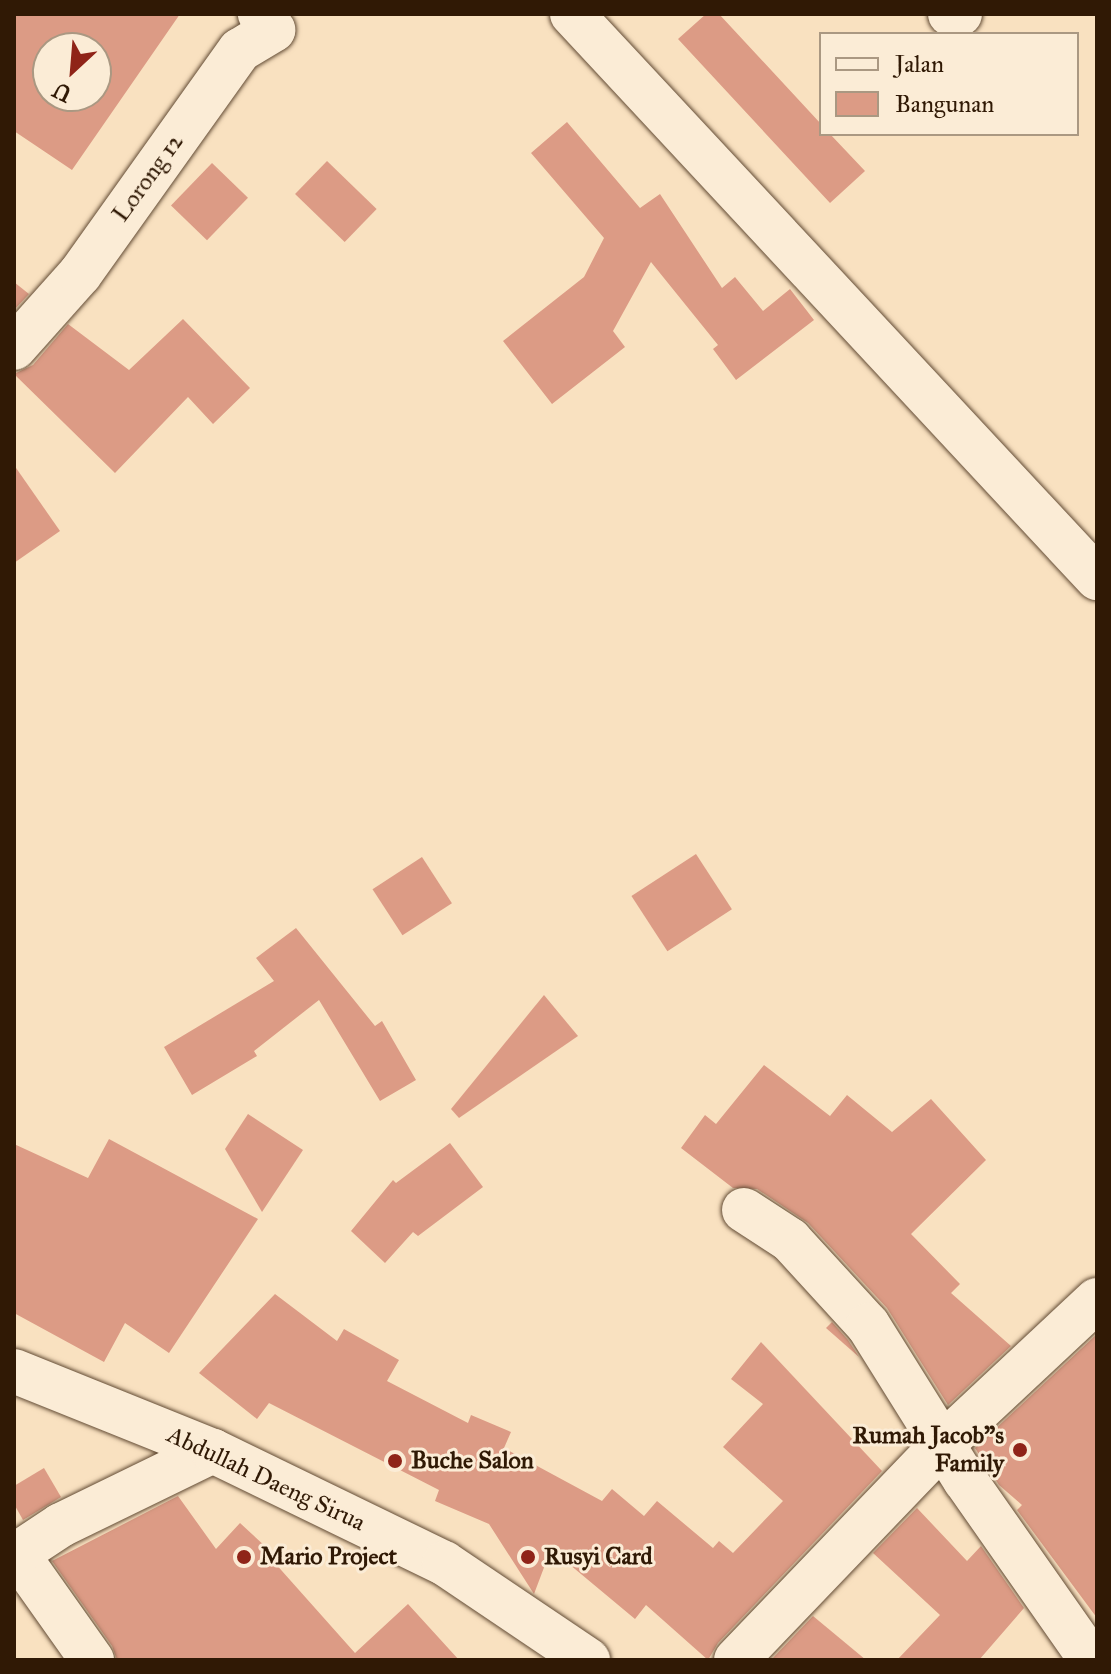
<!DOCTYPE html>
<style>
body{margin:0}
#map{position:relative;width:1111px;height:1674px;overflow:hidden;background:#f9e1c0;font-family:"IM FELL Great Primer",serif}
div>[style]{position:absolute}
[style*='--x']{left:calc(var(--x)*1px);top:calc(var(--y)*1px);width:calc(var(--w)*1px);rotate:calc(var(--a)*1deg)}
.building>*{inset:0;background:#dc9b85;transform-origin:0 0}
.roads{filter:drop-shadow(0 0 2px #624b34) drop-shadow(0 0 2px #624b34)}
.street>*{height:44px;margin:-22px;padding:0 22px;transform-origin:22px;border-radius:22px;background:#fbecd6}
.secondary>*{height:44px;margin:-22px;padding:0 22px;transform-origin:22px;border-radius:22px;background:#fbecd6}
.dots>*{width:22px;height:22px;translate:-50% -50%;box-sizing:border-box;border:4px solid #fbecd6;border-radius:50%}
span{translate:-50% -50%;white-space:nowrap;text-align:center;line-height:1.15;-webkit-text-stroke:6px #fbecd6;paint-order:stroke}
.street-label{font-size:24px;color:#301905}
.poi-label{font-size:24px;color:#301905;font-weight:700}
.right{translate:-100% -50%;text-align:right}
.left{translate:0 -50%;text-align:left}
.frame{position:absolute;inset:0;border:16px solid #301905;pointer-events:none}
.legend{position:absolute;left:819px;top:32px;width:260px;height:104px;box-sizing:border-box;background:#fbecd6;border:2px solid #aa9882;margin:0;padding:10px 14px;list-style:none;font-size:24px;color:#301905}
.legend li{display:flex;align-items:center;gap:16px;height:40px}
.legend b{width:40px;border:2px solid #aa9882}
.north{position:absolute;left:32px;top:32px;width:80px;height:80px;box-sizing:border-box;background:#fbecd6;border:2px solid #aa9882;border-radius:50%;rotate:206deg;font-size:22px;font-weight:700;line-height:32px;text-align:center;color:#301905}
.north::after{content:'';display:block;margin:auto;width:28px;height:36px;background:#8f2418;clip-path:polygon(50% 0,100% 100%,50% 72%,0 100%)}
</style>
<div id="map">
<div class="building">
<div style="clip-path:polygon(evenodd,14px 14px,180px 14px,72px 170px,14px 131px,14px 14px,48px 48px,96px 48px,96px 96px,48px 96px,48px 48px)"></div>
<div style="clip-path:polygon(706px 14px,719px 14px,821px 124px,821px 134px,830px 134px,865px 171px,830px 203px,678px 39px)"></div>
<div style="clip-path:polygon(567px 122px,640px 208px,660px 194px,722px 288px,735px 277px,763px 311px,790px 289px,814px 320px,736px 380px,713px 349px,718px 345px,651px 262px,613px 331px,625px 347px,552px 404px,503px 341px,584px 277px,604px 238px,531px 153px)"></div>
<div style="left:327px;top:161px;width:69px;height:46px;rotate:44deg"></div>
<div style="left:212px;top:163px;width:50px;height:59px;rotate:44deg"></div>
<div style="clip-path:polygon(14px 282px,29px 294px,14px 310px)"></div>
<div style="clip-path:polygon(183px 319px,250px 388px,213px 424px,188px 397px,115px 473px,14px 374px,33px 365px,68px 324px,129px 370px)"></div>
<div style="clip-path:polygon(14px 465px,60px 531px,14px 563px)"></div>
<div style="left:696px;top:854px;width:66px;height:77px;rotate:57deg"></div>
<div style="left:422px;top:857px;width:55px;height:59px;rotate:57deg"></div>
<div style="clip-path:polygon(296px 928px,375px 1026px,382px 1021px,416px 1080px,380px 1101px,319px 1000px,254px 1051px,257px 1056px,192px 1095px,164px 1047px,274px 981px,256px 958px)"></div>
<div style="clip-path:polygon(544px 995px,578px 1036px,459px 1118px,451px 1109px)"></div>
<div style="clip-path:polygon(764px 1065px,830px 1116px,847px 1095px,892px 1132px,931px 1099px,986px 1160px,911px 1234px,960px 1284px,951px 1293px,1011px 1346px,948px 1405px,887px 1308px,808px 1223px,757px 1189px,733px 1188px,681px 1148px,705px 1115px,716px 1124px)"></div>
<div style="clip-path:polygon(248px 1114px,303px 1150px,262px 1212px,225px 1149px)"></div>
<div style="clip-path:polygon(109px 1139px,258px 1219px,169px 1353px,125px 1323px,104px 1362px,14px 1313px,14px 1144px,88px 1178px)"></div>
<div style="clip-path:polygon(450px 1143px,483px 1187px,418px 1236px,413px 1232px,385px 1263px,351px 1231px,393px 1180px,396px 1183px)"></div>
<div style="clip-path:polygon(275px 1294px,337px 1341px,344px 1329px,399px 1360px,387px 1381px,468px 1423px,471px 1415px,511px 1432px,504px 1448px,602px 1501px,612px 1489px,644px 1516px,657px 1501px,713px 1548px,719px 1541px,733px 1553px,783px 1501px,723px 1447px,763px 1404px,731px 1379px,761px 1342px,882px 1471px,718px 1643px,708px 1660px,646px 1605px,635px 1619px,551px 1549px,534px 1594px,489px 1524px,435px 1501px,439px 1490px,269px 1403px,257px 1419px,199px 1373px)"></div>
<div style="clip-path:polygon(832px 1322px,848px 1340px,859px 1357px,826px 1328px)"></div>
<div style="clip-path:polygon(1097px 1334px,1097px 1618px,1017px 1510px,1022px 1505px,999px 1485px,975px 1448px)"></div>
<div style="clip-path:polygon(44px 1468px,61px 1497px,23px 1520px,14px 1504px,14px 1486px)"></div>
<div style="clip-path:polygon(178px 1496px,216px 1549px,240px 1523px,278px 1558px,274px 1562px,355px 1653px,408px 1604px,459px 1660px,117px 1660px,112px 1646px,52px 1561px)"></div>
<div style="clip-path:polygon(917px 1508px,967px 1561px,981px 1546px,1024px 1608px,979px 1660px,897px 1660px,940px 1615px,873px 1553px)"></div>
<div style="clip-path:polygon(813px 1616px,866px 1660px,771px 1660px)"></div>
</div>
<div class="roads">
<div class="street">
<div style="--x:572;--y:14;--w:771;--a:47.05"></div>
<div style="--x:950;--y:14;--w:10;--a:0"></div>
<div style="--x:14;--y:348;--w:99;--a:-48.3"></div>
<div style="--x:80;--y:274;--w:275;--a:-54.5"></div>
<div style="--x:240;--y:50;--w:39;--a:-31"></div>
<div style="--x:273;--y:30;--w:21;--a:-129"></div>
<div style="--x:744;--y:1210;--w:55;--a:33.1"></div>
<div style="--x:790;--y:1240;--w:115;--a:47.5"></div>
<div style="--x:868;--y:1325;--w:183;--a:58"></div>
<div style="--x:965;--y:1480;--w:220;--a:55"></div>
<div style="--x:17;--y:1554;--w:130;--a:54.7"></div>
<div style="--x:14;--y:1556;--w:56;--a:-33.4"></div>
<div style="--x:61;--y:1525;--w:169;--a:-26"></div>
<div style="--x:736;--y:1660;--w:302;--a:-46.2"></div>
<div style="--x:945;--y:1442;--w:208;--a:-43.1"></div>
</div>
<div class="secondary">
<div style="--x:14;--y:1371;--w:214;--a:21.9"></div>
<div style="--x:213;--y:1451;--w:257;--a:25.9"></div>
<div style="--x:444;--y:1563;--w:174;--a:34"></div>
</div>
</div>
<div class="dots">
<div style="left:1020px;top:1450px;background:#8f2418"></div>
<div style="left:395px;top:1461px;background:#8f2418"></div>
<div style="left:244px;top:1557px;background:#8f2418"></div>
<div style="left:528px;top:1557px;background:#8f2418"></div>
</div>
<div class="street-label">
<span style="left:148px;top:178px;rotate:-54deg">Lorong 12</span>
<span style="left:266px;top:1479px;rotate:25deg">Abdullah Daeng Sirua</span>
</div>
<div class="poi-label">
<span class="right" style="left:1004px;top:1450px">Rumah Jacob"s<br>Family</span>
<span class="left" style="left:411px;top:1461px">Buche Salon</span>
<span class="left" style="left:260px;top:1557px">Mario Project</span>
<span class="left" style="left:544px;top:1557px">Rusyi Card</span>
</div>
<div class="frame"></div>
<ul class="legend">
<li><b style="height:10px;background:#fbecd6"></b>Jalan</li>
<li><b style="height:22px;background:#dc9b85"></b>Bangunan</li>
</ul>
<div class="north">U</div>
</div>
